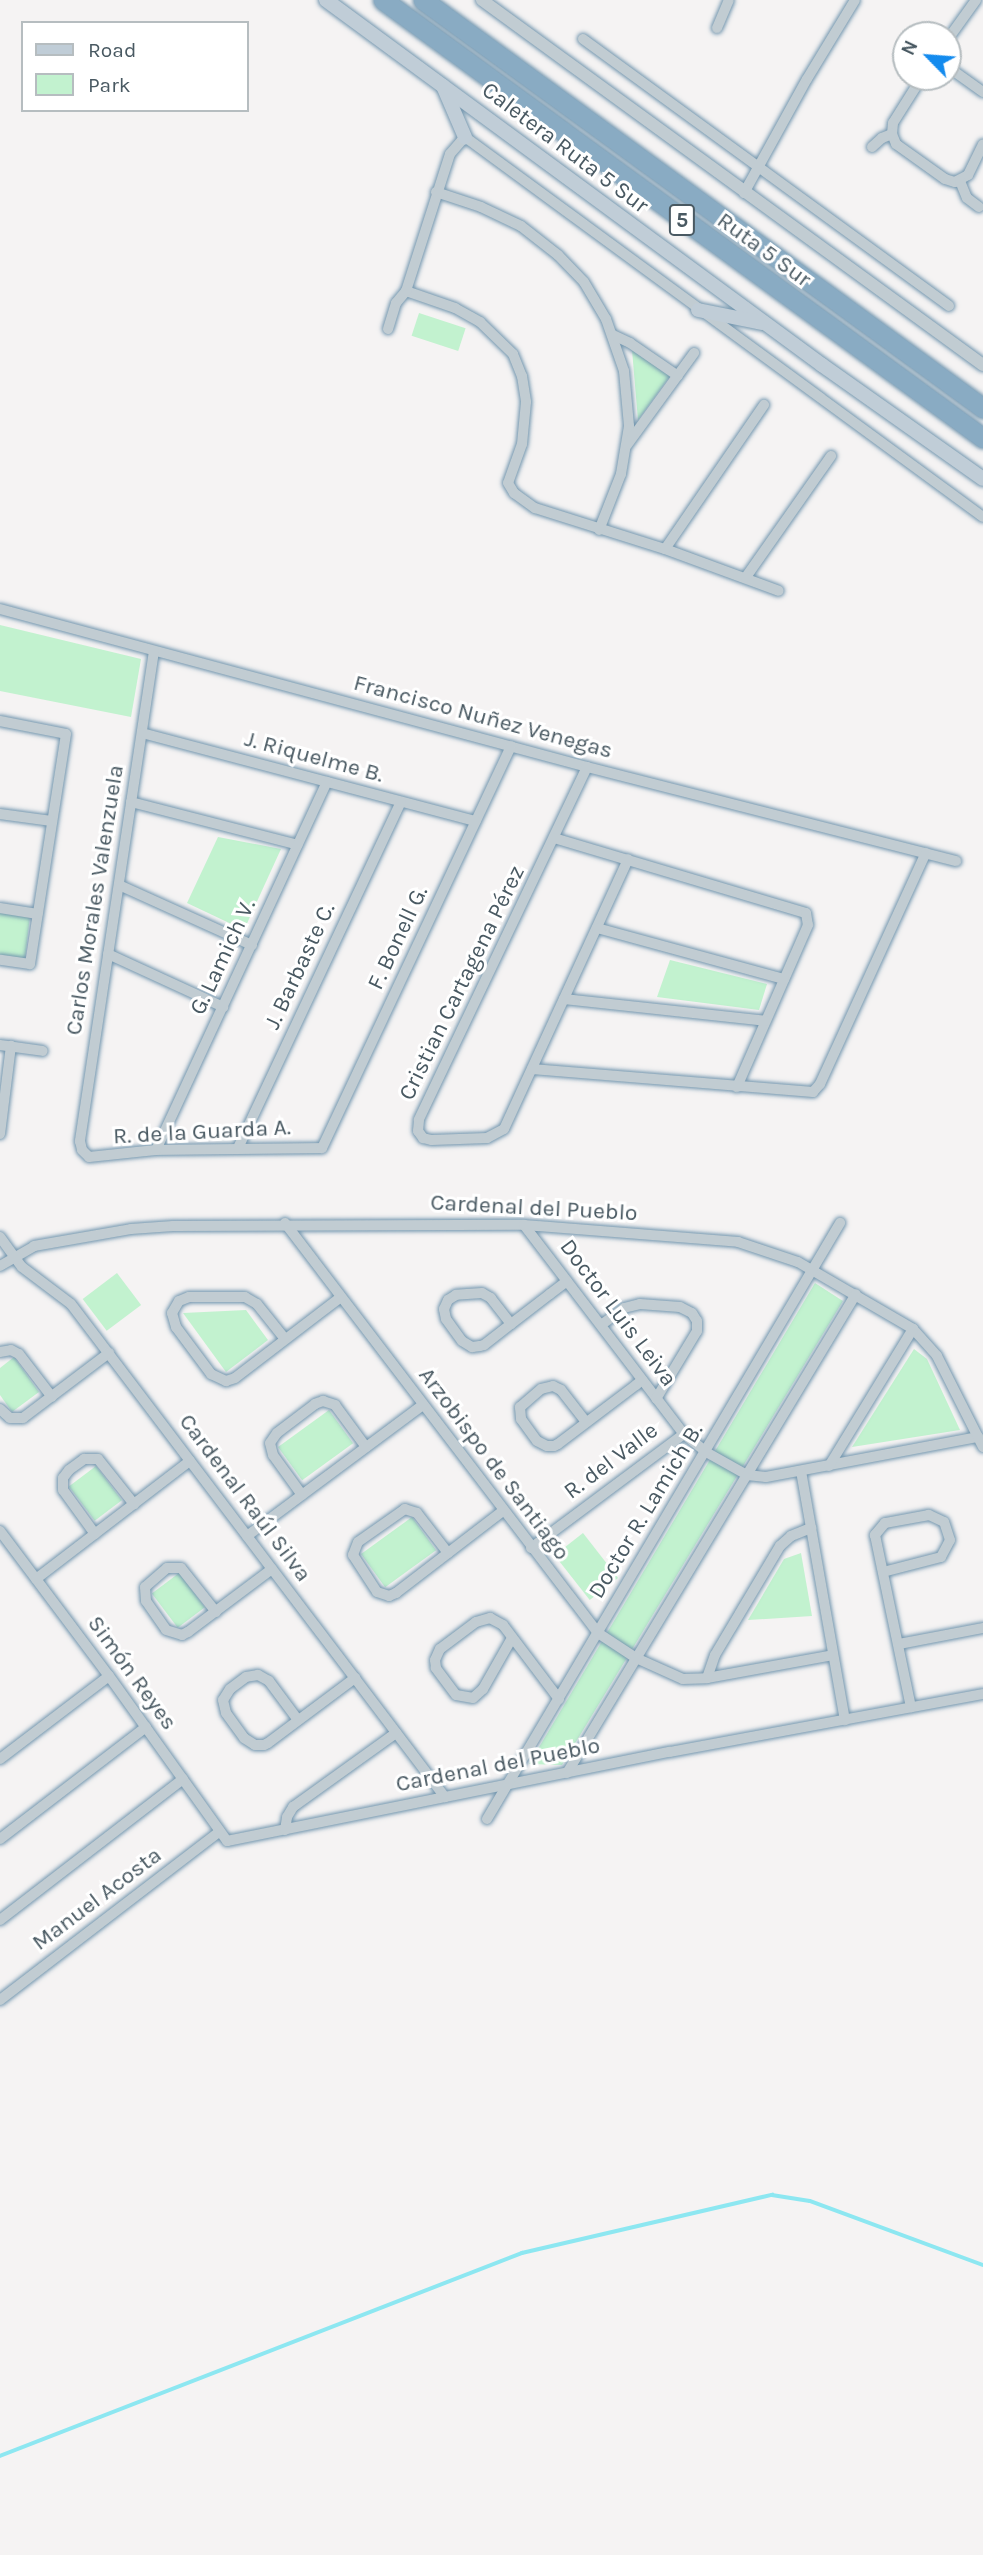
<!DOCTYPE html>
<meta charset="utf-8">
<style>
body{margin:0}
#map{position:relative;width:983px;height:2555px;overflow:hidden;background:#f5f3f3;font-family:Karla,sans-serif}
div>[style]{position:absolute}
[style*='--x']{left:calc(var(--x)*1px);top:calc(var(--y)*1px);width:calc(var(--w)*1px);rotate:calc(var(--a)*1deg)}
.green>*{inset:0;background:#c2f2cf;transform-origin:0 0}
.stream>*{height:3.5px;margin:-1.75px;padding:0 1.75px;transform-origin:1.75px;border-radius:1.75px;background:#8de7f1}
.roads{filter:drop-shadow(0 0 2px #7497af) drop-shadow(0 0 2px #7497af)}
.minor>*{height:10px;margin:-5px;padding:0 5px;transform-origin:5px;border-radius:5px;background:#c1ccd2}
.tertiary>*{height:12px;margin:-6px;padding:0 6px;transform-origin:6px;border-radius:6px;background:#c1ccd2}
.secondary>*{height:14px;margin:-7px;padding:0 7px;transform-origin:7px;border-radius:7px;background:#c0cdd7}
.motorway>*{height:19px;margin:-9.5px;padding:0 9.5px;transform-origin:9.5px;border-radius:9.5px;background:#89abc3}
span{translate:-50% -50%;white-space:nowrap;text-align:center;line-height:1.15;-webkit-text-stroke:6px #fff;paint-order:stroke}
.shield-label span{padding:2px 5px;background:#fff;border:2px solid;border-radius:5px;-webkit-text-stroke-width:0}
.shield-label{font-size:21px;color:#495962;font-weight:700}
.street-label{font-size:23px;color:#495962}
.legend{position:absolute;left:21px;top:21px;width:228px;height:91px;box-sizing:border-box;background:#fff;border:2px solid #b6bdc0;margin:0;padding:9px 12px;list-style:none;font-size:21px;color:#495962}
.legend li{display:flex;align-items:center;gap:14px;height:35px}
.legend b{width:35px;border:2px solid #b6bdc0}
.north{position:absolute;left:892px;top:21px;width:70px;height:70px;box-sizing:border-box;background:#fff;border:2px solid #b6bdc0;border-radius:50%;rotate:295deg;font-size:19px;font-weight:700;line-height:28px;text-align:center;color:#495962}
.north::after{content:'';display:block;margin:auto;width:24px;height:32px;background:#148bee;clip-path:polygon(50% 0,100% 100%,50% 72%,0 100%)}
</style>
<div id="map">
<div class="green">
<div style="left:419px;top:313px;width:49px;height:24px;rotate:18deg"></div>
<div style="clip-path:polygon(632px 350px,670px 376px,638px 420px)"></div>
<div style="clip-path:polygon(0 625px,141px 659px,131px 717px,0 691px)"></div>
<div style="clip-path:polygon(218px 837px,281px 849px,244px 930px,187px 903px)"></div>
<div style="clip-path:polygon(0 912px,30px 916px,25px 959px,0 955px)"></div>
<div style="clip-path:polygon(670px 960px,767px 984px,759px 1010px,657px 997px)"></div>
<div style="left:117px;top:1273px;width:40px;height:43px;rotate:53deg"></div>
<div style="clip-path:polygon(815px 1283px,843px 1301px,562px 1765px,529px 1764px)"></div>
<div style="clip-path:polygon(246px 1310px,268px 1340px,226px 1372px,183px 1313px)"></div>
<div style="clip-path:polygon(914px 1349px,927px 1359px,960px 1430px,852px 1447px)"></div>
<div style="clip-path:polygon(14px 1357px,39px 1392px,12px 1412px,0 1395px,0 1368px)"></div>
<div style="left:329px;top:1410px;width:41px;height:63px;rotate:54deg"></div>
<div style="left:96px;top:1466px;width:43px;height:34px;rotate:53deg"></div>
<div style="left:412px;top:1517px;width:41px;height:63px;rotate:54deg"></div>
<div style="left:583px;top:1533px;width:57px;height:36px;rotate:52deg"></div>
<div style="clip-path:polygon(801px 1553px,812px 1616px,748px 1620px,784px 1559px)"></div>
<div style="left:179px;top:1573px;width:43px;height:34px;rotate:53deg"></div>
</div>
<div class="stream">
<div style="--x:0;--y:2456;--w:560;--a:-21.25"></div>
<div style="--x:522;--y:2253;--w:257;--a:-13.1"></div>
<div style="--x:772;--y:2195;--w:38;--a:9"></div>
<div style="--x:810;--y:2201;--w:184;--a:20.3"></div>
</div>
<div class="roads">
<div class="minor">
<div style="--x:717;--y:28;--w:30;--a:-67"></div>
<div style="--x:583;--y:39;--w:453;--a:36.1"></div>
<div style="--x:948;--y:39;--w:48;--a:-54.3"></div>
<div style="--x:948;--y:67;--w:43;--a:35.5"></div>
<div style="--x:922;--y:77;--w:54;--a:122.2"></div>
<div style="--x:893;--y:123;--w:11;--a:95"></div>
<div style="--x:892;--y:134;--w:11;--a:68"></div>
<div style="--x:896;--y:144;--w:60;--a:35.5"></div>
<div style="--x:945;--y:179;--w:10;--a:17"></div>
<div style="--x:955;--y:182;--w:15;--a:-28"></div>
<div style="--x:968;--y:175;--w:34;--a:-64"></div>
<div style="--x:872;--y:147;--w:13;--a:-42"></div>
<div style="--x:882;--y:138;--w:11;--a:-22"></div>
<div style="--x:960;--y:181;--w:18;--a:68"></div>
<div style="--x:967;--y:198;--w:15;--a:37"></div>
<div style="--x:436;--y:192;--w:47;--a:18.4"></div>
<div style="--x:481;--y:207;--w:44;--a:25.4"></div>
<div style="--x:521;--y:226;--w:47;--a:38.1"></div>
<div style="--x:558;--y:255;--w:37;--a:46"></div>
<div style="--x:584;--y:282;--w:43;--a:59.3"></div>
<div style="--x:606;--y:319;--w:55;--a:70.9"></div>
<div style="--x:624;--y:371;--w:55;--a:84.8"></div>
<div style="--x:629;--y:426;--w:49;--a:99.5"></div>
<div style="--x:621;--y:474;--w:60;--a:111.4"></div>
<div style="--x:744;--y:193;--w:130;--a:-61.1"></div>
<div style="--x:807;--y:79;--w:92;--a:-58.7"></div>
<div style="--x:406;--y:291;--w:52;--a:19.1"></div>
<div style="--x:455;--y:308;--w:29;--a:29"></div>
<div style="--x:480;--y:322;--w:46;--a:44.1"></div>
<div style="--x:513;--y:354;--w:24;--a:68"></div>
<div style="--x:522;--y:376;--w:26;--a:81"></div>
<div style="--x:526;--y:402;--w:42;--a:95.4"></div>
<div style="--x:522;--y:444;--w:41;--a:109.7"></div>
<div style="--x:508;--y:483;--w:12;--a:59"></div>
<div style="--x:514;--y:493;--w:26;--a:36"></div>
<div style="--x:535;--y:508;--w:136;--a:17.5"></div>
<div style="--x:665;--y:549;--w:121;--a:20.2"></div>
<div style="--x:388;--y:329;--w:27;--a:-73"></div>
<div style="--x:396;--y:303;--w:16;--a:-50"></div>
<div style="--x:406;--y:291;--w:144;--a:-72.2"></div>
<div style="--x:450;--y:154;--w:23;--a:-49"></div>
<div style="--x:465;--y:137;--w:642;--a:36.26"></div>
<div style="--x:613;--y:335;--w:19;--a:25"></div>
<div style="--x:630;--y:343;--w:58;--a:34.5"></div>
<div style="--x:627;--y:445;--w:114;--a:-53.9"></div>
<div style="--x:665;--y:549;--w:175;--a:-55.5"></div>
<div style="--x:746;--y:577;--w:148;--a:-54.9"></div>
<div style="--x:0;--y:609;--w:608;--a:15.06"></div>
<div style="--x:587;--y:767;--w:381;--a:14.3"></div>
<div style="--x:154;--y:651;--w:496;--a:98.6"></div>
<div style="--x:80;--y:1141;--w:9;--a:77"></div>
<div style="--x:82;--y:1150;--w:10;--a:45"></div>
<div style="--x:89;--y:1157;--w:67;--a:-6"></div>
<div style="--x:156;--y:1150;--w:166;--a:-0.7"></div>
<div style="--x:322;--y:1148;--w:444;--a:-64.8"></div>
<div style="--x:0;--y:721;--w:67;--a:11.1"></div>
<div style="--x:66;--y:734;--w:233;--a:98.9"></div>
<div style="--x:30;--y:964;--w:30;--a:-172"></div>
<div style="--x:142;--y:733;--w:345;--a:14.8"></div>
<div style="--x:587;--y:767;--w:391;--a:115.5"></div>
<div style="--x:419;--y:1120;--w:11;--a:95"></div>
<div style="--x:418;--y:1131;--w:9;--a:54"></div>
<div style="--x:423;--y:1138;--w:9;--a:13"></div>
<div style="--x:432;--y:1140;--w:55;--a:-2.1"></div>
<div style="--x:487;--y:1138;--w:19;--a:-28"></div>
<div style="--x:504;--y:1129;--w:297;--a:-65.3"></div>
<div style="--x:131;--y:802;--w:172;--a:14.4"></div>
<div style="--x:0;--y:814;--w:52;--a:7.7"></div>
<div style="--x:554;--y:838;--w:263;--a:16.6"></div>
<div style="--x:806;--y:913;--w:12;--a:81"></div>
<div style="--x:808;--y:925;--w:177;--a:113.7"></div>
<div style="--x:119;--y:885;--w:146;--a:24.3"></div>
<div style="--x:0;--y:908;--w:38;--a:9"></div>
<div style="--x:597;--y:928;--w:194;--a:15.3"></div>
<div style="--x:108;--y:954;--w:127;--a:24.7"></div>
<div style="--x:564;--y:999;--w:202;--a:6.2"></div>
<div style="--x:0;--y:1045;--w:43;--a:7.9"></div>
<div style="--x:532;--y:1069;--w:282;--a:4.7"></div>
<div style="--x:813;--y:1092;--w:11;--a:-49"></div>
<div style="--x:820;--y:1084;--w:254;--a:-65.4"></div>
<div style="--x:0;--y:1134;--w:89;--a:-82.9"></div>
<div style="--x:238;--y:1148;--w:382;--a:-64.8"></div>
<div style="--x:156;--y:1150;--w:406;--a:-65.1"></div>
<div style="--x:285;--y:1223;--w:516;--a:52.64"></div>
<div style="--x:598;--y:1633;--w:45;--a:33.3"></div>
<div style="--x:636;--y:1658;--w:51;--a:24.1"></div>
<div style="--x:683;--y:1679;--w:24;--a:-2"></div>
<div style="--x:707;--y:1678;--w:128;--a:-10.3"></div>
<div style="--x:524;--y:1225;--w:263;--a:52.6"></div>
<div style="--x:684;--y:1434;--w:28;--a:39"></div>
<div style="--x:706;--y:1452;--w:47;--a:29.3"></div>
<div style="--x:747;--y:1475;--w:19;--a:6"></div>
<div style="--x:766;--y:1477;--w:216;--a:-10.7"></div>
<div style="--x:0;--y:1237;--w:37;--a:54"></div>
<div style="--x:22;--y:1267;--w:61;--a:37.1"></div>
<div style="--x:71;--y:1304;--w:619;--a:52.82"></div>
<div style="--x:0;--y:1266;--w:39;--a:-30"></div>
<div style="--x:34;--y:1246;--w:98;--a:-9.9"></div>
<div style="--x:131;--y:1229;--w:42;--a:-4.1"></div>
<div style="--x:173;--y:1226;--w:351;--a:-0.2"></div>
<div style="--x:524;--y:1225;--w:215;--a:4.5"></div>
<div style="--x:738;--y:1242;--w:63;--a:18.4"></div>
<div style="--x:798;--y:1262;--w:133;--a:30.2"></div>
<div style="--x:913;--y:1329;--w:36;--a:48"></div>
<div style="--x:937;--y:1356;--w:102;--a:63.2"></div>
<div style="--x:511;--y:1324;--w:33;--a:-128"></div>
<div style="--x:491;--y:1298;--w:10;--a:-151"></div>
<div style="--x:482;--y:1293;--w:26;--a:176"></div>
<div style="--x:456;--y:1295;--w:9;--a:148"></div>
<div style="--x:448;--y:1300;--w:10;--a:114"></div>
<div style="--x:444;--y:1309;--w:10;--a:79"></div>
<div style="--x:446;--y:1319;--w:27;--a:54"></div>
<div style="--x:462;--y:1341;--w:12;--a:31"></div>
<div style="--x:472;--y:1347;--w:8;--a:-7"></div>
<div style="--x:480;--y:1346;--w:4;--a:-14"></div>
<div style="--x:484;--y:1345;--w:34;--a:-38"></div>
<div style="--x:511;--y:1324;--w:49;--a:-37.6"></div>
<div style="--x:550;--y:1294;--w:21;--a:-37"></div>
<div style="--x:601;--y:1325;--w:29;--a:-36"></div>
<div style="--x:624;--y:1308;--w:16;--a:-14"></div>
<div style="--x:640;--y:1304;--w:40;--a:4.3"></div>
<div style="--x:680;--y:1307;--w:13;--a:27"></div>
<div style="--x:692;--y:1313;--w:9;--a:58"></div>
<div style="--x:697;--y:1321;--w:10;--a:90"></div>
<div style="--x:697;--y:1331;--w:79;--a:121.1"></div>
<div style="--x:285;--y:1339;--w:45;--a:-128.7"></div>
<div style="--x:257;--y:1304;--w:14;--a:-150"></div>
<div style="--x:245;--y:1297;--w:56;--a:180"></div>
<div style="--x:189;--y:1297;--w:11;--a:158"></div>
<div style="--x:179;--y:1301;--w:14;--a:120"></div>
<div style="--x:172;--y:1313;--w:15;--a:74"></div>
<div style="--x:176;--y:1327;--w:59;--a:53.3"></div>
<div style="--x:211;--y:1374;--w:17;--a:25"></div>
<div style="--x:226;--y:1381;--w:9;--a:-18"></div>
<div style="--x:235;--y:1378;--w:133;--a:-37.4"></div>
<div style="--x:0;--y:1352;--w:11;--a:-10"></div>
<div style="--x:11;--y:1350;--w:9;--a:27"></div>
<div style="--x:19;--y:1354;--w:54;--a:52.5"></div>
<div style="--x:0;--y:1409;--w:13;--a:42"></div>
<div style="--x:10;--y:1418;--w:13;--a:0"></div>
<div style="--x:23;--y:1418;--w:108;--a:-37.1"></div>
<div style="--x:586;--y:1422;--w:41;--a:-128"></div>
<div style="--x:561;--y:1390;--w:9;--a:-153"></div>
<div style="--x:553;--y:1386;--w:12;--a:166"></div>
<div style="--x:541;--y:1389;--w:28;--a:139"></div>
<div style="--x:520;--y:1407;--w:12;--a:85"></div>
<div style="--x:521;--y:1419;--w:27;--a:54"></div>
<div style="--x:537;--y:1441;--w:11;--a:27"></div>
<div style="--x:547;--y:1446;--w:7;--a:0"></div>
<div style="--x:554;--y:1446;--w:4;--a:-27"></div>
<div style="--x:558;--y:1444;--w:98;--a:-37.1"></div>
<div style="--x:636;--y:1385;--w:8;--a:-40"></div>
<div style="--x:829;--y:1466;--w:161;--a:-58.5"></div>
<div style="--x:801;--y:1471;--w:253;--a:80"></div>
<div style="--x:302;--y:1495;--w:49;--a:-125.9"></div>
<div style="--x:273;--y:1455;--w:12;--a:-104"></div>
<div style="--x:270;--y:1443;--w:12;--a:-55"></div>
<div style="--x:277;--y:1433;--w:48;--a:-37.3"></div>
<div style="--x:315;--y:1404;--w:9;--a:-21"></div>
<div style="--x:323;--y:1401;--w:13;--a:18"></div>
<div style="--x:335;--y:1405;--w:52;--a:53.6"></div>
<div style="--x:0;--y:1531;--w:181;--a:53.1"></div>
<div style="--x:109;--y:1676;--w:203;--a:54.4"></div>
<div style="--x:227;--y:1841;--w:452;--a:-11.4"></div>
<div style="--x:670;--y:1752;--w:318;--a:-10.5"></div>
<div style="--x:95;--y:1534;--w:54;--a:-126"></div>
<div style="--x:63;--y:1490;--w:12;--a:-90"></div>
<div style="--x:63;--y:1478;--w:10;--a:-53"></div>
<div style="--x:69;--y:1470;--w:19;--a:-36"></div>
<div style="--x:84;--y:1459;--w:14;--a:0"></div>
<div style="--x:98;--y:1459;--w:58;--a:51.3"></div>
<div style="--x:247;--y:1536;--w:219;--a:-36.7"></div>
<div style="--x:531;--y:1548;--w:191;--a:-36.7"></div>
<div style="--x:448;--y:1553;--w:51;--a:-127.8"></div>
<div style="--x:417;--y:1513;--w:13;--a:-162"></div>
<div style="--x:405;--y:1509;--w:57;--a:144.9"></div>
<div style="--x:358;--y:1542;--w:14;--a:111"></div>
<div style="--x:353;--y:1555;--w:44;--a:57"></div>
<div style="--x:377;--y:1592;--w:13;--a:18"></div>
<div style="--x:389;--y:1596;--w:8;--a:-23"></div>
<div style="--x:396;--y:1593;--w:135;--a:-37.5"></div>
<div style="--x:883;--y:1572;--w:60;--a:-14.5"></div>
<div style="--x:941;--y:1557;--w:19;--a:-62"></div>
<div style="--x:950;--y:1540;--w:19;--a:-108"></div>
<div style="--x:944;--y:1522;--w:17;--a:-155"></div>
<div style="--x:929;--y:1515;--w:45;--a:169.7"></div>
<div style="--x:885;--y:1523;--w:16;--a:130"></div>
<div style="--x:875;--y:1535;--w:176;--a:78.2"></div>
<div style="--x:36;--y:1579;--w:194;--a:-37.5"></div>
<div style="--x:216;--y:1612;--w:56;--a:-128.5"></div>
<div style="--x:181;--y:1568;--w:14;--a:180"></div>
<div style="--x:167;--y:1568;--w:29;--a:139"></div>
<div style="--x:145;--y:1587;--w:14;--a:86"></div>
<div style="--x:146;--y:1601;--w:35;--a:55"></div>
<div style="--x:166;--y:1630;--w:17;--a:17"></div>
<div style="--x:182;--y:1635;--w:7;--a:-27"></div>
<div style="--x:188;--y:1632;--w:105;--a:-36.9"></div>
<div style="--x:512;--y:1638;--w:59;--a:119.6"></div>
<div style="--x:483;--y:1689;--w:13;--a:138"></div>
<div style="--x:473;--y:1698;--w:17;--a:-170"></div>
<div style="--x:456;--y:1695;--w:34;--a:-127"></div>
<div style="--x:436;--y:1668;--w:8;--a:-97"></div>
<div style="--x:435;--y:1660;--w:12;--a:-66"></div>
<div style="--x:440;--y:1649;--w:45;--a:-36.9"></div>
<div style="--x:476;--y:1622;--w:15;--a:-16"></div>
<div style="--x:490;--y:1618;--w:15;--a:28"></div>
<div style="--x:503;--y:1625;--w:93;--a:52.9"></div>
<div style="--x:899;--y:1644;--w:86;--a:-10.8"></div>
<div style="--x:707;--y:1678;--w:24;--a:-71"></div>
<div style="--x:715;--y:1655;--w:127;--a:-59.2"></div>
<div style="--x:780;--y:1546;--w:15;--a:-42"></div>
<div style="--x:791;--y:1536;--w:22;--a:-22"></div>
<div style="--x:298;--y:1720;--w:49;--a:-126.6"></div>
<div style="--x:269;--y:1681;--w:13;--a:-151"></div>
<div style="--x:258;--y:1675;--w:12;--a:171"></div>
<div style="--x:246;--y:1677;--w:20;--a:143"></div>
<div style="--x:230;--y:1689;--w:13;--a:122"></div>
<div style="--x:223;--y:1700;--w:13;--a:77"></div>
<div style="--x:226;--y:1713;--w:31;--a:54"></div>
<div style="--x:244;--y:1738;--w:13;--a:32"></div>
<div style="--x:255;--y:1745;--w:9;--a:0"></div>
<div style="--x:264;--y:1745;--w:4;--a:-27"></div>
<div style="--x:268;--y:1743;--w:109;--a:-36.8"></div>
<div style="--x:0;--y:1759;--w:137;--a:-37.3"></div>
<div style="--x:567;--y:1773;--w:559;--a:-58.9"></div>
<div style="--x:487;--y:1819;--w:693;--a:-59.36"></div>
<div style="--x:285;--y:1830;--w:13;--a:-81"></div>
<div style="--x:287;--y:1817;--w:12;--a:-59"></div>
<div style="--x:293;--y:1807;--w:127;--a:-35.7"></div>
<div style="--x:0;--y:1839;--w:184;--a:-37.5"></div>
<div style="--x:0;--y:1920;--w:231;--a:-37.6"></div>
<div style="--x:0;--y:2000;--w:277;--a:-37.5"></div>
</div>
<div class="tertiary">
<div style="--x:482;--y:0;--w:620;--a:36.07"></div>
</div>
<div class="secondary">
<div style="--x:326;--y:0;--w:616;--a:36.35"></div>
<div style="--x:822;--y:365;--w:197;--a:35.3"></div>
<div style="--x:443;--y:86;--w:56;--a:66.7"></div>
<div style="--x:698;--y:310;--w:65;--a:11.5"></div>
</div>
<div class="motorway">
<div style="--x:383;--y:0;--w:743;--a:36.13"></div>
<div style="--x:423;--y:0;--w:693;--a:36.08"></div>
</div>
</div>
<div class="shield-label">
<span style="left:682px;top:220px">5</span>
</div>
<div class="street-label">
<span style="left:565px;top:148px;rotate:37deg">Caletera Ruta 5 Sur</span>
<span style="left:764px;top:250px;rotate:36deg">Ruta 5 Sur</span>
<span style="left:483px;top:717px;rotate:15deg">Francisco Nuñez Venegas</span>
<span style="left:314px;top:757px;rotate:15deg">J. Riquelme B.</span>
<span style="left:95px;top:900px;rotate:-81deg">Carlos Morales Valenzuela</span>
<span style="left:398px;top:938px;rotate:-65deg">F. Bonell G.</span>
<span style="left:223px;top:957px;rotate:-65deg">G. Lamich V.</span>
<span style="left:300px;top:966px;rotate:-65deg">J. Barbaste C.</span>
<span style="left:462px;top:983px;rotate:-64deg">Cristian Cartagena Pérez</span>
<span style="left:202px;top:1132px;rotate:-3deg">R. de la Guarda A.</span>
<span style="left:534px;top:1208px;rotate:3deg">Cardenal del Pueblo</span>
<span style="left:618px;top:1313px;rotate:53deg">Doctor Luis Leiva</span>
<span style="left:611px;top:1461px;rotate:-37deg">R. del Valle</span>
<span style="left:494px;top:1464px;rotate:53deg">Arzobispo de Santiago</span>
<span style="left:245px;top:1498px;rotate:53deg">Cardenal Raúl Silva</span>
<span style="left:646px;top:1511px;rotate:-59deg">Doctor R. Lamich B.</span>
<span style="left:132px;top:1673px;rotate:54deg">Simón Reyes</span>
<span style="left:498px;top:1765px;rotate:-11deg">Cardenal del Pueblo</span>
<span style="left:97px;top:1899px;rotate:-37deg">Manuel Acosta</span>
</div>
<ul class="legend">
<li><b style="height:9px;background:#c0cdd7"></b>Road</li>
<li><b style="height:19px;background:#c2f2cf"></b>Park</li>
</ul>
<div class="north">N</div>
</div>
